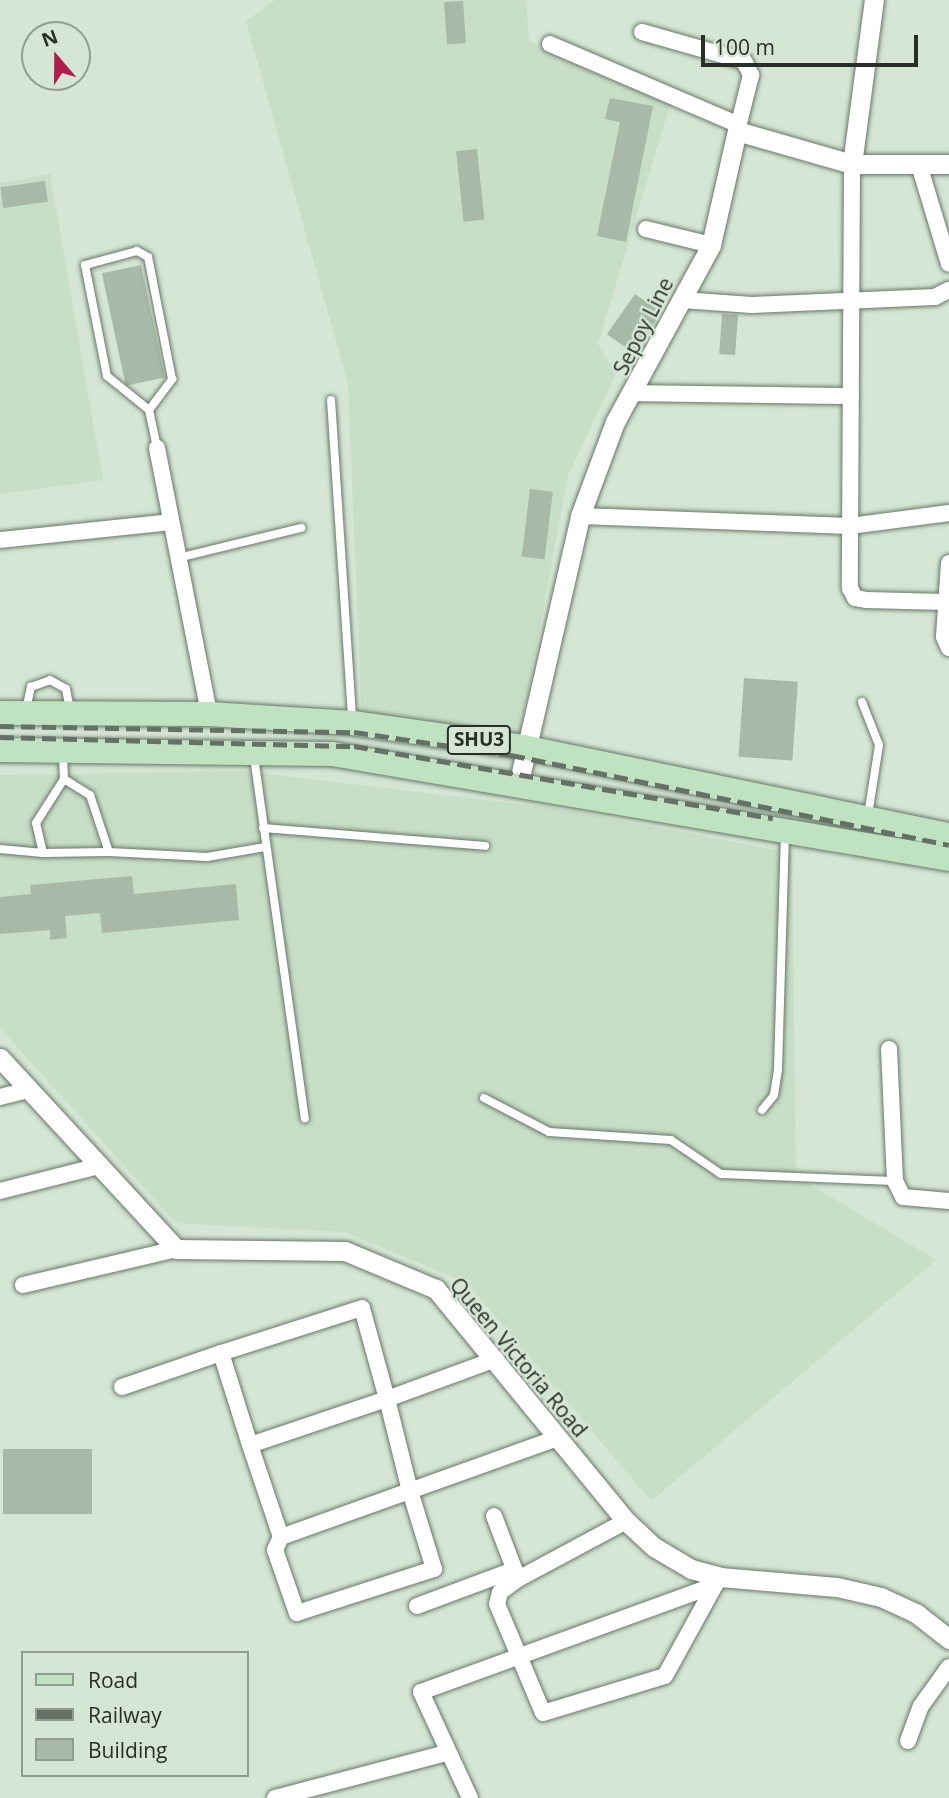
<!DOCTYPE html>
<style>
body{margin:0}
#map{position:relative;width:949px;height:1798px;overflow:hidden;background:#d5e6d5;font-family:"Open Sans",sans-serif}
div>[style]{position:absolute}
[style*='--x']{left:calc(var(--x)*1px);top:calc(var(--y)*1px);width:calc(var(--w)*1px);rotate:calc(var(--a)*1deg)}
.built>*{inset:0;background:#c7dec7}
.building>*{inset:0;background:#a8b9a8;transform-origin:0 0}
.roads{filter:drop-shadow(0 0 2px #687868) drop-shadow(0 0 2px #687868)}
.service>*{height:8px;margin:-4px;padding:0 4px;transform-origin:4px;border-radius:4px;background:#fff}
.minor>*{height:16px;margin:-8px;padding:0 8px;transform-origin:8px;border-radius:8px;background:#fff}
.tertiary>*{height:19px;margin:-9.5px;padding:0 9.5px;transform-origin:9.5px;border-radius:9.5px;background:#fff}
.primary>*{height:24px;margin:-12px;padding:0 12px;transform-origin:12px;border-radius:12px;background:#bfe2c1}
.rail>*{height:4.5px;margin-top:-2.25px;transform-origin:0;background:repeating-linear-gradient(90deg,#667166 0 14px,transparent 0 21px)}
span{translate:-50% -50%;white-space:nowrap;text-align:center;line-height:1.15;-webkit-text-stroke:5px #d5e6d5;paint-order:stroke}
.shield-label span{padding:2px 5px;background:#d5e6d5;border:2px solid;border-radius:5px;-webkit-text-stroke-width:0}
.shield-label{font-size:19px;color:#282f28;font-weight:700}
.street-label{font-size:21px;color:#282f28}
.legend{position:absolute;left:21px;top:1651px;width:228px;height:126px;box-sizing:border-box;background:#d5e6d5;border:2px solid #909d90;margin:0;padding:9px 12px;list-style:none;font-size:21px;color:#282f28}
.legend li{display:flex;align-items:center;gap:14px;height:35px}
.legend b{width:35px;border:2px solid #909d90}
.north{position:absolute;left:21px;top:21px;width:70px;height:70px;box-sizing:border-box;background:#d5e6d5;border:2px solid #909d90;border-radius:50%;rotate:340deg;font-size:19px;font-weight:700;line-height:28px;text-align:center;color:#282f28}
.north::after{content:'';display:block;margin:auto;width:24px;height:32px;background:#b01e4e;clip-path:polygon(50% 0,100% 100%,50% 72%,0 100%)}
.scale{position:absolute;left:701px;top:35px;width:217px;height:32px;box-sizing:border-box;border:4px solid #282f28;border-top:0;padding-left:9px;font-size:21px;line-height:24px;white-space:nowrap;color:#282f28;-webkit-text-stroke:5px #d5e6d5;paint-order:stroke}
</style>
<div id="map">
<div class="built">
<div style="clip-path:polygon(275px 0,526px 0,529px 42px,673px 95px,598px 344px,616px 374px,568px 475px,518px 745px,362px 723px,348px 384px,246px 21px)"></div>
<div style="clip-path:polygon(50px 174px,103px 480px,0 494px,0 183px)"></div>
<div style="clip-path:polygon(242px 771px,561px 809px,792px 853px,796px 1176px,936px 1260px,651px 1501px,467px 1283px,345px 1232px,176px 1223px,0 1028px,0 775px)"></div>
</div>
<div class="building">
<div style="left:463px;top:1px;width:42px;height:19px;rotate:86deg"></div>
<div style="clip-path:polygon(610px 98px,653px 106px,626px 242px,597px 236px,620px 122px,605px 119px)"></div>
<div style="left:477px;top:149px;width:71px;height:21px;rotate:84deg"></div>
<div style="left:45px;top:181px;width:21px;height:45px;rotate:82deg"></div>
<div style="left:141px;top:265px;width:115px;height:40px;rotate:78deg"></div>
<div style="left:635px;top:294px;width:32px;height:49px;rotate:35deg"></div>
<div style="left:722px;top:314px;width:16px;height:40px;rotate:4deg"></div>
<div style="left:530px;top:489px;width:23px;height:68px;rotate:7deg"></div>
<div style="left:744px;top:678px;width:54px;height:79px;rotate:4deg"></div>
<div style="clip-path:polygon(132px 876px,134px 894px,236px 884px,239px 920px,102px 933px,100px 913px,65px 916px,67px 938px,50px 940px,50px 930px,0 934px,0 897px,31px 894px,30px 885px)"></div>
<div style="left:92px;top:1449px;width:65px;height:89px;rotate:90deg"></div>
</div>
<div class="roads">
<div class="service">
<div style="--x:331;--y:400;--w:321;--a:86.2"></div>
<div style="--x:149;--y:410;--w:39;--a:-53"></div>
<div style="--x:172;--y:379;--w:124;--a:-101.1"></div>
<div style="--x:148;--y:257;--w:13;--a:-151"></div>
<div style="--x:137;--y:251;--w:54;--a:164.9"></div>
<div style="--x:85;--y:265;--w:113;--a:78.8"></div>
<div style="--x:107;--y:376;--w:54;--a:39"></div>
<div style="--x:149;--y:410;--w:39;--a:78"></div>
<div style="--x:178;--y:558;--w:127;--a:-13.7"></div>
<div style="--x:862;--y:702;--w:46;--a:68.4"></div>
<div style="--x:879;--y:745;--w:71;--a:98.9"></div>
<div style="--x:26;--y:710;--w:24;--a:-78"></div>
<div style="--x:31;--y:687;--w:20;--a:-20"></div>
<div style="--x:50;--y:680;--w:18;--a:29"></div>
<div style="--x:66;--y:689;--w:21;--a:79"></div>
<div style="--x:63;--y:753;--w:26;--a:88"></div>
<div style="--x:64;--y:779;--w:31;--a:32"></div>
<div style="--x:90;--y:795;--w:60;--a:71.6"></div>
<div style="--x:109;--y:852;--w:98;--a:2.9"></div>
<div style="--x:207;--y:857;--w:59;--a:-9.8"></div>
<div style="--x:254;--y:757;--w:365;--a:82"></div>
<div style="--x:263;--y:828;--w:223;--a:4.6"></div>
<div style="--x:0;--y:849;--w:43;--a:5.3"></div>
<div style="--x:43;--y:853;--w:31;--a:-103"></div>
<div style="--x:36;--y:823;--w:52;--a:-57.5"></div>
<div style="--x:43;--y:853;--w:66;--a:-0.9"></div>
<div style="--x:484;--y:1098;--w:73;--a:27.6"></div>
<div style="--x:549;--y:1132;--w:122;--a:3.8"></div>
<div style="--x:671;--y:1140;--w:60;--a:34.2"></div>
<div style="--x:721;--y:1174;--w:174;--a:2.3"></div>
<div style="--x:762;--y:1110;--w:19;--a:-51"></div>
<div style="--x:774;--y:1095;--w:26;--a:-81"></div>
<div style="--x:778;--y:1069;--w:234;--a:-88.3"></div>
</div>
<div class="minor">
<div style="--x:642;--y:32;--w:106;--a:15.9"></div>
<div style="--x:744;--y:61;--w:16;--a:63"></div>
<div style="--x:751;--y:75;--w:58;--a:104"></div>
<div style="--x:550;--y:44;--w:206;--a:23.2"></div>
<div style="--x:852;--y:164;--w:424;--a:90.3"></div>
<div style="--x:850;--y:588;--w:11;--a:63"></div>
<div style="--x:855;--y:598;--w:11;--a:10"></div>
<div style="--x:866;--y:600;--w:80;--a:1.4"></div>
<div style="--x:920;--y:168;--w:100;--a:73.2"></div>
<div style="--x:646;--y:229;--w:67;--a:13.8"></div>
<div style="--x:682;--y:300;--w:70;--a:4.1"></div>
<div style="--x:752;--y:305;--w:183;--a:-2.5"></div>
<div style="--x:935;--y:297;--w:16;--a:-27"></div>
<div style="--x:635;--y:393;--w:216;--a:0.8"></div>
<div style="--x:157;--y:448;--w:271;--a:78.9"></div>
<div style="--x:580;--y:516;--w:270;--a:2.1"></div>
<div style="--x:850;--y:526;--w:100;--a:-7.5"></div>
<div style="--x:0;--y:540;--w:172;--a:-6"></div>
<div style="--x:949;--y:563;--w:74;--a:93.9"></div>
<div style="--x:944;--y:637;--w:12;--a:66"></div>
<div style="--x:889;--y:1049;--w:132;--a:87.4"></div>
<div style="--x:895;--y:1181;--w:18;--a:63"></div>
<div style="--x:903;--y:1197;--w:46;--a:5"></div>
<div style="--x:0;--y:1097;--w:30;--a:-14"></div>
<div style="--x:0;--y:1191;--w:102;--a:-14.2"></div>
<div style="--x:23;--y:1285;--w:157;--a:-13.2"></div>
<div style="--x:122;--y:1387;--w:105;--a:-19"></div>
<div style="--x:250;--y:1445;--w:97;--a:71.4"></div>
<div style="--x:281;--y:1537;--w:294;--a:-19.7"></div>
<div style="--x:494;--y:1516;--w:67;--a:69.1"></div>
<div style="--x:518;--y:1579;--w:123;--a:-28.2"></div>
<div style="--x:281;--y:1537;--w:14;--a:115"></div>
<div style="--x:275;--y:1550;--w:67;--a:70.8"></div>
<div style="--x:297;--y:1613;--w:144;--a:-17.8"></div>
<div style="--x:434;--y:1569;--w:82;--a:-107.1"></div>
<div style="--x:410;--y:1491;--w:95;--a:-104"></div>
<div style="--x:387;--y:1399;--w:94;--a:-105.4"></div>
<div style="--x:362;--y:1308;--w:148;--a:162.3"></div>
<div style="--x:221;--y:1353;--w:96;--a:72.5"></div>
<div style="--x:250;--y:1445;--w:145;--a:-18.6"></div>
<div style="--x:387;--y:1399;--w:116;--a:-20.2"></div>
<div style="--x:518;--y:1579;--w:22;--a:144"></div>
<div style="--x:500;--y:1592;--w:12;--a:104"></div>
<div style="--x:497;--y:1604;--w:118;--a:67.1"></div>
<div style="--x:543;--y:1713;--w:127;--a:-16.9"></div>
<div style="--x:665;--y:1676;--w:104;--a:-61.2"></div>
<div style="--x:417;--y:1606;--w:103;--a:-20.4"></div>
<div style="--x:908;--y:1741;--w:37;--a:-70"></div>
<div style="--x:921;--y:1706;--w:48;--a:-54.3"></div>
<div style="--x:275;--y:1798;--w:177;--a:-14.7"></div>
<div style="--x:470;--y:1798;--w:117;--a:-114.8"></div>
<div style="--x:421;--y:1692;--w:313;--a:-20"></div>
<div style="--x:715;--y:1585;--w:9;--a:-58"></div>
</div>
<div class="tertiary">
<div style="--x:852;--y:164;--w:165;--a:-82.4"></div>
<div style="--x:519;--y:781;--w:272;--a:-77"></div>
<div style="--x:580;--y:516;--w:100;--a:-69.6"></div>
<div style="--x:615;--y:422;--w:201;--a:-61.5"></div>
<div style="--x:711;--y:245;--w:117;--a:-77.2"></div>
<div style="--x:737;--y:131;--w:120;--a:16"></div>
<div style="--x:852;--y:164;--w:97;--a:0"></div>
<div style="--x:0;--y:1058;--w:260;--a:47.3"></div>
<div style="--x:176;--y:1249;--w:169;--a:0.7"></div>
<div style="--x:345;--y:1251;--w:99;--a:22.7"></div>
<div style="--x:436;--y:1289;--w:300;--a:50.7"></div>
<div style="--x:626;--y:1521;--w:38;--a:43"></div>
<div style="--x:654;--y:1547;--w:43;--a:30.7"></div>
<div style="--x:691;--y:1569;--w:30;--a:15"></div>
<div style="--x:720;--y:1577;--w:117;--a:4.9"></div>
<div style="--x:837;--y:1587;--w:45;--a:12.8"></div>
<div style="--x:881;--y:1597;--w:40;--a:25"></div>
<div style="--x:917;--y:1614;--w:41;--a:38"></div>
</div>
<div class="primary">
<div style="--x:0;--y:713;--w:209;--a:0.3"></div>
<div style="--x:209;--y:714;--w:144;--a:3.6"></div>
<div style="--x:353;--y:723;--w:172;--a:8"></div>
<div style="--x:523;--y:747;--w:435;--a:11.7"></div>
<div style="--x:0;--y:750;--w:332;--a:0.7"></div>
<div style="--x:332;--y:754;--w:626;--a:9.66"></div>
</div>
</div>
<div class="rail">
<div style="--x:0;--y:726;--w:354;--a:1"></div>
<div style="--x:354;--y:732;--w:159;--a:8.3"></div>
<div style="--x:511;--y:755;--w:447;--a:11.6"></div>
<div style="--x:0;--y:737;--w:354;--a:1.5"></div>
<div style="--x:354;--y:746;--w:425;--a:9.8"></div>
</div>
<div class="shield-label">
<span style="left:479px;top:740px">SHU3</span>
</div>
<div class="street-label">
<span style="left:643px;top:326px;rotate:-63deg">Sepoy Line</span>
<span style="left:519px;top:1357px;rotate:50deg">Queen Victoria Road</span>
</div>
<ul class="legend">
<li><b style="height:9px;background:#bfe2c1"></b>Road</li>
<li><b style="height:9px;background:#667166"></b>Railway</li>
<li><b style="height:19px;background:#a8b9a8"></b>Building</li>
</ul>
<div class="north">N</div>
<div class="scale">100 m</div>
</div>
